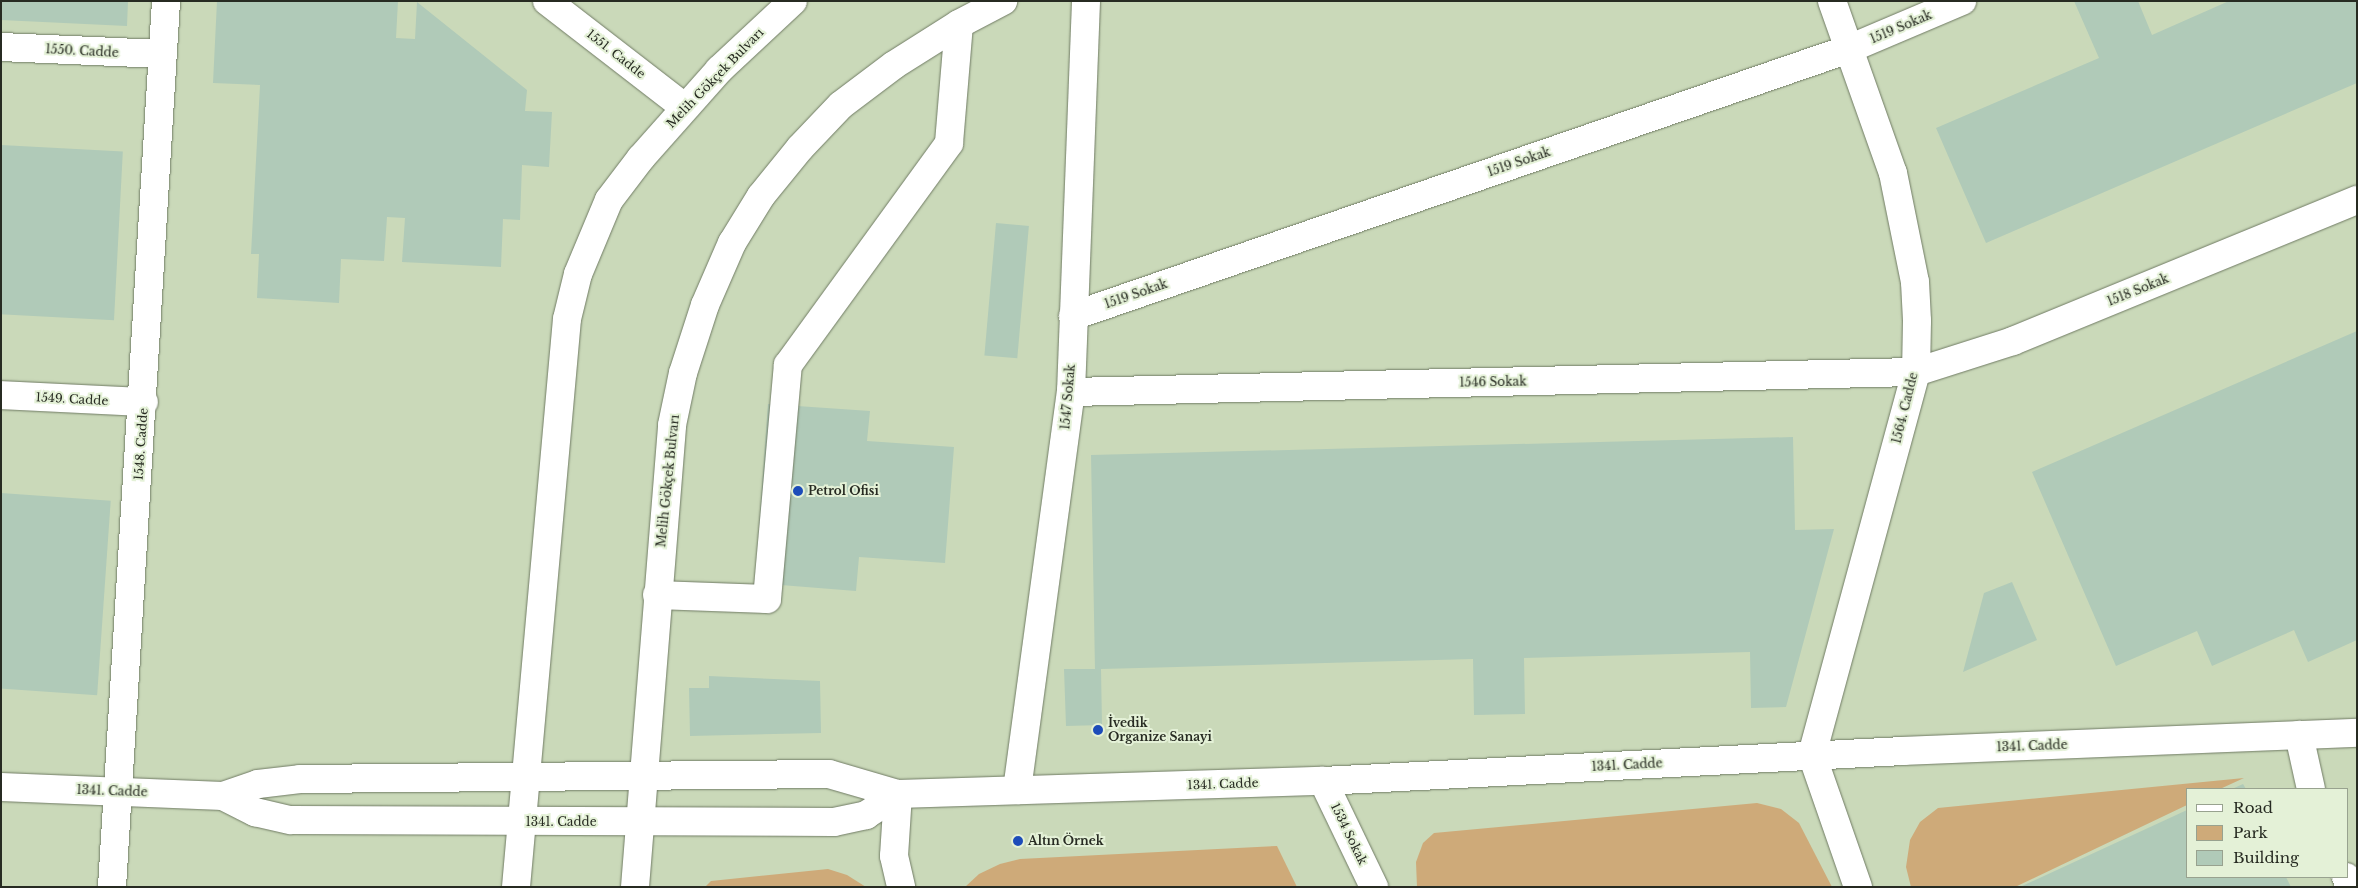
<!DOCTYPE html>
<meta charset="utf-8">
<style>
body{margin:0}
#map{position:relative;width:2358px;height:888px;overflow:hidden;background:#d7e4ca;font-family:"Libre Baskerville",serif}
div>[style]{position:absolute}
[style*='--x']{left:calc(var(--x)*1px);top:calc(var(--y)*1px);width:calc(var(--w)*1px);rotate:calc(var(--a)*1deg)}
.built>*{inset:0;background:#cad9b9}
.green>*{inset:0;background:#ceaa79}
.building>*{inset:0;background:#b0cab8;transform-origin:0 0}
.roads{filter:drop-shadow(0 0 1px #707b64) drop-shadow(0 0 1px #707b64)}
.minor>*{height:28px;margin:-14px;padding:0 14px;transform-origin:14px;border-radius:14px;background:#fff}
.major>*{height:28px;margin:-14px;padding:0 14px;transform-origin:14px;border-radius:14px;background:#fff}
.dots>*{width:14px;height:14px;translate:-50% -50%;box-sizing:border-box;border:2px solid #e4f1d7;border-radius:50%}
span{translate:-50% -50%;white-space:nowrap;text-align:center;line-height:1.15;-webkit-text-stroke:4px #e4f1d7;paint-order:stroke}
.street-label{font-size:12px;color:#272b22}
.poi-label{font-size:12px;color:#272b22;font-weight:700}
.left{translate:0 -50%;text-align:left}
.frame{position:absolute;inset:0;border:2px solid #272b22;pointer-events:none}
.legend{position:absolute;left:2186px;top:788px;width:162px;height:90px;box-sizing:border-box;background:#e4f1d7;border:1px solid #98a28f;margin:0;padding:6px 9px;list-style:none;font-size:15px;color:#272b22}
.legend li{display:flex;align-items:center;gap:10px;height:25px}
.legend b{width:25px;border:1px solid #98a28f}
</style>
<div id="map">
<div class="built">
<div style="clip-path:polygon(evenodd,1px 1px,2357px 1px,2357px 887px,1px 887px,1px 1px,2187px 789px,2347px 789px,2347px 877px,2187px 877px,2187px 789px)"></div>
</div>
<div class="green">
<div style="clip-path:polygon(2244px 778px,2220px 789px,2187px 789px,2187px 805px,2015px 887px,1911px 887px,1906px 867px,1910px 840px,1920px 822px,1938px 808px)"></div>
<div style="clip-path:polygon(1757px 803px,1781px 809px,1799px 823px,1832px 887px,1417px 887px,1416px 862px,1423px 843px,1434px 833px)"></div>
<div style="clip-path:polygon(1277px 846px,1297px 887px,965px 887px,979px 874px,1000px 864px,1020px 859px)"></div>
<div style="clip-path:polygon(828px 869px,847px 875px,866px 887px,705px 887px,711px 881px)"></div>
</div>
<div class="building">
<div style="clip-path:polygon(1px 1px,128px 1px,127px 26px,1px 20px)"></div>
<div style="clip-path:polygon(217px 1px,398px 1px,396px 38px,415px 39px,417px 2px,527px 90px,525px 111px,552px 112px,549px 167px,522px 165px,520px 220px,503px 219px,501px 267px,402px 262px,405px 218px,387px 217px,384px 261px,341px 259px,339px 303px,257px 298px,259px 254px,251px 254px,260px 85px,213px 83px)"></div>
<div style="clip-path:polygon(2074px 1px,2138px 1px,2152px 35px,2229px 1px,2357px 1px,2357px 83px,1986px 243px,1936px 128px,2099px 58px)"></div>
<div style="left:1px;top:145px;width:122px;height:169px;rotate:3deg"></div>
<div style="left:996px;top:223px;width:33px;height:133px;rotate:5deg"></div>
<div style="clip-path:polygon(2357px 331px,2357px 640px,2308px 662px,2294px 630px,2212px 666px,2197px 631px,2116px 666px,2032px 472px)"></div>
<div style="clip-path:polygon(768px 404px,870px 411px,867px 441px,954px 447px,945px 563px,859px 557px,856px 591px,755px 583px)"></div>
<div style="clip-path:polygon(1793px 437px,1795px 530px,1834px 529px,1786px 707px,1751px 708px,1750px 652px,1524px 658px,1525px 714px,1474px 715px,1473px 659px,1101px 669px,1102px 725px,1066px 726px,1064px 669px,1095px 669px,1091px 455px)"></div>
<div style="left:1px;top:493px;width:110px;height:195px;rotate:4deg"></div>
<div style="clip-path:polygon(2012px 582px,2037px 640px,1963px 672px,1984px 593px)"></div>
<div style="clip-path:polygon(709px 676px,820px 681px,821px 733px,690px 736px,689px 688px,709px 688px)"></div>
<div style="clip-path:polygon(2243px 784px,2246px 789px,2232px 789px)"></div>
<div style="clip-path:polygon(2187px 810px,2187px 877px,2286px 877px,2291px 887px,2020px 887px)"></div>
</div>
<div class="roads">
<div class="minor">
<div style="--x:547;--y:1;--w:173;--a:37.7"></div>
<div style="--x:1832;--y:1;--w:182;--a:70.5"></div>
<div style="--x:1893;--y:173;--w:111;--a:78.6"></div>
<div style="--x:1915;--y:282;--w:39;--a:87"></div>
<div style="--x:1917;--y:321;--w:51;--a:91.1"></div>
<div style="--x:1916;--y:372;--w:397;--a:105.2"></div>
<div style="--x:1812;--y:755;--w:140;--a:70.8"></div>
<div style="--x:1;--y:47;--w:161;--a:2.5"></div>
<div style="--x:1073;--y:316;--w:821;--a:-18.99"></div>
<div style="--x:1849;--y:49;--w:123;--a:-23"></div>
<div style="--x:1071;--y:392;--w:845;--a:-1.36"></div>
<div style="--x:1916;--y:372;--w:102;--a:-17.7"></div>
<div style="--x:2013;--y:341;--w:372;--a:-22.3"></div>
<div style="--x:1;--y:395;--w:143;--a:2.8"></div>
<div style="--x:657;--y:595;--w:110;--a:2.1"></div>
<div style="--x:767;--y:599;--w:235;--a:-84.9"></div>
<div style="--x:788;--y:365;--w:274;--a:-54"></div>
<div style="--x:949;--y:143;--w:119;--a:-85.2"></div>
<div style="--x:2299;--y:735;--w:55;--a:77.5"></div>
<div style="--x:1323;--y:781;--w:118;--a:64.3"></div>
<div style="--x:1;--y:787;--w:222;--a:2.3"></div>
<div style="--x:223;--y:796;--w:37;--a:-19"></div>
<div style="--x:258;--y:784;--w:42;--a:-6.8"></div>
<div style="--x:300;--y:779;--w:529;--a:-0.54"></div>
<div style="--x:829;--y:774;--w:72;--a:16.2"></div>
<div style="--x:898;--y:794;--w:425;--a:-1.8"></div>
<div style="--x:1323;--y:781;--w:581;--a:-2.96"></div>
<div style="--x:1903;--y:751;--w:454;--a:-2.3"></div>
<div style="--x:1017;--y:790;--w:402;--a:-82.3"></div>
<div style="--x:1071;--y:392;--w:391;--a:-87.8"></div>
<div style="--x:898;--y:794;--w:62;--a:93.7"></div>
<div style="--x:894;--y:856;--w:32;--a:77"></div>
<div style="--x:223;--y:796;--w:36;--a:27"></div>
<div style="--x:255;--y:812;--w:37;--a:13"></div>
<div style="--x:291;--y:820;--w:543;--a:0.21"></div>
<div style="--x:834;--y:822;--w:33;--a:-12"></div>
<div style="--x:866;--y:815;--w:38;--a:-33"></div>
<div style="--x:2346;--y:877;--w:11;--a:68"></div>
<div style="--x:112;--y:887;--w:888;--a:-86.51"></div>
</div>
<div class="major">
<div style="--x:516;--y:887;--w:570;--a:-84.87"></div>
<div style="--x:567;--y:319;--w:46;--a:-76.3"></div>
<div style="--x:578;--y:274;--w:80;--a:-67.3"></div>
<div style="--x:609;--y:200;--w:53;--a:-52.7"></div>
<div style="--x:641;--y:158;--w:118;--a:-48.4"></div>
<div style="--x:719;--y:70;--w:101;--a:-43"></div>
<div style="--x:635;--y:887;--w:463;--a:-85.4"></div>
<div style="--x:672;--y:425;--w:53;--a:-78.1"></div>
<div style="--x:683;--y:373;--w:71;--a:-72.1"></div>
<div style="--x:705;--y:305;--w:68;--a:-66.5"></div>
<div style="--x:732;--y:243;--w:55;--a:-58.3"></div>
<div style="--x:761;--y:196;--w:62;--a:-50.9"></div>
<div style="--x:800;--y:148;--w:59;--a:-46.4"></div>
<div style="--x:841;--y:105;--w:66;--a:-37"></div>
<div style="--x:894;--y:65;--w:77;--a:-32.2"></div>
<div style="--x:959;--y:24;--w:50;--a:-27.6"></div>
</div>
</div>
<div class="dots">
<div style="left:798px;top:491px;background:#1c4cb9"></div>
<div style="left:1098px;top:730px;background:#1c4cb9"></div>
<div style="left:1018px;top:841px;background:#1c4cb9"></div>
</div>
<div class="street-label">
<span style="left:1901px;top:27px;rotate:-23deg">1519 Sokak</span>
<span style="left:82px;top:51px;rotate:3deg">1550. Cadde</span>
<span style="left:616px;top:54px;rotate:38deg">1551. Cadde</span>
<span style="left:715px;top:78px;rotate:-46deg">Melih Gökçek Bulvarı</span>
<span style="left:1519px;top:162px;rotate:-19deg">1519 Sokak</span>
<span style="left:2138px;top:290px;rotate:-22deg">1518 Sokak</span>
<span style="left:1136px;top:294px;rotate:-19deg">1519 Sokak</span>
<span style="left:1493px;top:382px;rotate:-1deg">1546 Sokak</span>
<span style="left:1068px;top:397px;rotate:-85deg">1547 Sokak</span>
<span style="left:72px;top:399px;rotate:3deg">1549. Cadde</span>
<span style="left:1905px;top:408px;rotate:-76deg">1564. Cadde</span>
<span style="left:141px;top:444px;rotate:-86deg">1548. Cadde</span>
<span style="left:668px;top:481px;rotate:-84deg">Melih Gökçek Bulvarı</span>
<span style="left:2032px;top:746px;rotate:-2deg">1341. Cadde</span>
<span style="left:1627px;top:765px;rotate:-3deg">1341. Cadde</span>
<span style="left:1223px;top:784px;rotate:-2deg">1341. Cadde</span>
<span style="left:112px;top:791px;rotate:2deg">1341. Cadde</span>
<span style="left:561px;top:822px">1341. Cadde</span>
<span style="left:1349px;top:834px;rotate:64deg">1534 Sokak</span>
</div>
<div class="poi-label">
<span class="left" style="left:808px;top:491px">Petrol Ofisi</span>
<span class="left" style="left:1108px;top:730px">İvedik<br>Organize Sanayi</span>
<span class="left" style="left:1028px;top:841px">Altın Örnek</span>
</div>
<div class="frame"></div>
<ul class="legend">
<li><b style="height:6px;background:#fff"></b>Road</li>
<li><b style="height:14px;background:#ceaa79"></b>Park</li>
<li><b style="height:14px;background:#b0cab8"></b>Building</li>
</ul>
</div>
